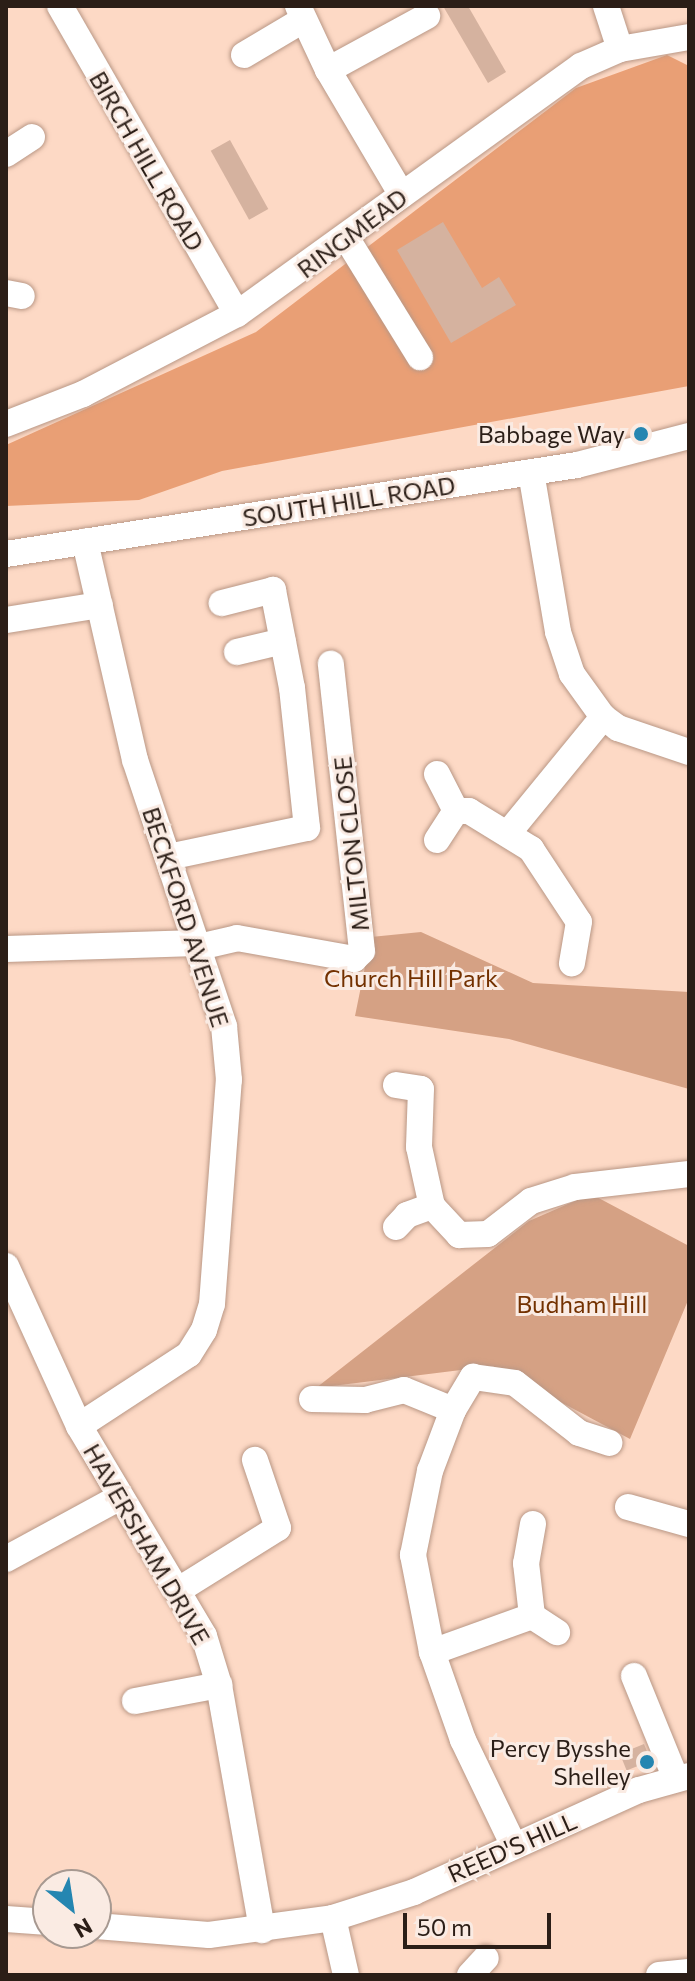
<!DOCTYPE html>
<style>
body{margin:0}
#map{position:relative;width:695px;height:1981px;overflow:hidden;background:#fdd9c5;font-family:Commissioner,sans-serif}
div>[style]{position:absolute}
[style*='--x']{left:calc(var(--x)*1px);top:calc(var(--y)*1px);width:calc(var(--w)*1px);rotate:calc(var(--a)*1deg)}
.green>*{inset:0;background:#d5a184}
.forest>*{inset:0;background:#e99f75}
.building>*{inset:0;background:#d5b29f;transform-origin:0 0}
.roads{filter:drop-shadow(0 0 2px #b99785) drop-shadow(0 0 2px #b99785)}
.minor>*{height:26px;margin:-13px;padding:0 13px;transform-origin:13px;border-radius:13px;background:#fff}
.dots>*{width:22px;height:22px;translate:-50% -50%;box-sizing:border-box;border:4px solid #faebe3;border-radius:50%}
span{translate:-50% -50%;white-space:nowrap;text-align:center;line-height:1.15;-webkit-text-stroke:6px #faebe3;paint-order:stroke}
.street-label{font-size:24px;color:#2b1e17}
.poi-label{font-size:24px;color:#2b1e17}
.right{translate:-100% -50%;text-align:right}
.park-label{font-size:24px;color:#733100}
.frame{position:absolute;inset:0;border:8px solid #2b1e17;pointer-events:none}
.north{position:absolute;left:32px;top:1869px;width:80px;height:80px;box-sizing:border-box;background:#faebe3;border:2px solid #a79991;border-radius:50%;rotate:150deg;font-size:22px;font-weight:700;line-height:32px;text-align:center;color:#2b1e17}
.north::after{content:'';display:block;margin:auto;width:28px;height:36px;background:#2586b1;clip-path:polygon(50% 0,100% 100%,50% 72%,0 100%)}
.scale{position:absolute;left:403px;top:1913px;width:148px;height:36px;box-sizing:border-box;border:4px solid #2b1e17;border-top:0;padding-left:10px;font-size:24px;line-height:28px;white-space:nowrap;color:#2b1e17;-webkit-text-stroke:6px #faebe3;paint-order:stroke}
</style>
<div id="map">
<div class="green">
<div style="clip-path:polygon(421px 932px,533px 983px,689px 992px,689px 1089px,509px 1039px,355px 1016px,371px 937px)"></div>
<div style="clip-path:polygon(591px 1194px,689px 1246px,689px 1298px,630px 1439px,493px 1366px,316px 1388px,529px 1221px)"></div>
</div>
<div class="forest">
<div style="clip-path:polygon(667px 55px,689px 66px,689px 386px,222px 471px,139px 500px,6px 506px,6px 445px,256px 332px,576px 88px)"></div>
</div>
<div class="building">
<div style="clip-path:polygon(443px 6px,468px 6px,506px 72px,488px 83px)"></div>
<div style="left:230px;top:140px;width:79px;height:22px;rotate:61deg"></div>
<div style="clip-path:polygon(443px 222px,482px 288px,499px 277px,516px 305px,451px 343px,397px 250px)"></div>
<div style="left:644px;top:1744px;width:18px;height:26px;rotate:68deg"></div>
</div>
<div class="roads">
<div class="minor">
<div style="--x:60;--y:6;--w:355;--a:60.1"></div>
<div style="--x:298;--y:6;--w:71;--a:64.9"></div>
<div style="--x:328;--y:70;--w:145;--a:59.4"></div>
<div style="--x:606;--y:6;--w:45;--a:72"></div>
<div style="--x:244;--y:55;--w:69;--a:-30.7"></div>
<div style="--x:328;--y:70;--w:113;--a:-28.6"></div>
<div style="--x:6;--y:154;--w:31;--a:-33"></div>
<div style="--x:347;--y:239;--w:139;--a:58.3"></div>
<div style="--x:6;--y:293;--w:16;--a:11"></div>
<div style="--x:6;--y:424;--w:83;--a:-21.3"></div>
<div style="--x:83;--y:394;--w:174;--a:-27.5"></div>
<div style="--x:237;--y:314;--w:424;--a:-35.8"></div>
<div style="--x:581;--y:66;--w:43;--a:-23.6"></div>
<div style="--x:620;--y:49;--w:70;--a:-9.9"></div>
<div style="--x:531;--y:472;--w:162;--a:80.4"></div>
<div style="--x:558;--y:632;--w:44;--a:71.6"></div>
<div style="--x:572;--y:674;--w:53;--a:54.2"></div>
<div style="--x:603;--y:717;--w:19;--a:36"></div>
<div style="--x:618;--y:728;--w:75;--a:18.7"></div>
<div style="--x:6;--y:554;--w:578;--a:-8.86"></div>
<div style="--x:577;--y:465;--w:116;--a:-14.5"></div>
<div style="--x:6;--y:620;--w:95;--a:-9.1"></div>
<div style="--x:237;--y:652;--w:47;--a:-13.4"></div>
<div style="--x:437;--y:774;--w:42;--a:62.8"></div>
<div style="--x:456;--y:811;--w:13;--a:0"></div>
<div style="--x:469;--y:811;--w:73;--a:31.5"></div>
<div style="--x:531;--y:849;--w:87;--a:56.7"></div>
<div style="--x:579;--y:922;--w:42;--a:99.7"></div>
<div style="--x:509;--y:832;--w:149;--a:-50.7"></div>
<div style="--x:437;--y:840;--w:35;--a:-57"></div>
<div style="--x:168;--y:857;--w:142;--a:-11.8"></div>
<div style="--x:307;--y:828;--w:141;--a:-96.1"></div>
<div style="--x:292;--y:688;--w:100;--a:-101"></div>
<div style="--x:273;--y:590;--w:53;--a:165.7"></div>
<div style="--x:199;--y:947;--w:39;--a:-13"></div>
<div style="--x:237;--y:938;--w:119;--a:10.2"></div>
<div style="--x:354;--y:959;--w:11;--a:-45"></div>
<div style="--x:362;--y:951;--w:289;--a:-96.2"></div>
<div style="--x:6;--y:949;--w:191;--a:-1.8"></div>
<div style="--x:396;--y:1085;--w:25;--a:9"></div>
<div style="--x:421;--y:1089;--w:58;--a:92"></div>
<div style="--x:419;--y:1147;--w:60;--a:77.6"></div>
<div style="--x:432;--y:1206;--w:40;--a:47"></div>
<div style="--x:459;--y:1235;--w:29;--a:-2"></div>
<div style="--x:488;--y:1234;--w:54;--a:-37.5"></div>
<div style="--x:531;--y:1201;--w:46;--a:-17.7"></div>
<div style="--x:575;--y:1187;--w:115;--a:-6.5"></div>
<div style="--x:396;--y:1227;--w:16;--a:-47"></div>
<div style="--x:407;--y:1215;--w:27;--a:-20"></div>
<div style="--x:6;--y:1266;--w:176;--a:65.5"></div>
<div style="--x:79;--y:1426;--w:244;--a:59.2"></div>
<div style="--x:204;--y:1636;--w:51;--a:73"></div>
<div style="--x:219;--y:1685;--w:249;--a:80"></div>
<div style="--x:312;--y:1399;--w:53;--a:1.1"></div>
<div style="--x:365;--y:1400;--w:40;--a:-14.4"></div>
<div style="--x:404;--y:1390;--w:53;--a:22.2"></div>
<div style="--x:79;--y:1426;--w:131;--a:-33.2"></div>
<div style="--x:189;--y:1354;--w:28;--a:-58"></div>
<div style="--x:204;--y:1330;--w:27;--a:-73"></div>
<div style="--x:212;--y:1304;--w:225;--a:-85.7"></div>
<div style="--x:229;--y:1080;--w:54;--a:-95.3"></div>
<div style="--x:224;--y:1026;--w:280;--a:-108.5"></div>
<div style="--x:135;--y:760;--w:224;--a:-102.9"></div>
<div style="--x:628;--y:1507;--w:63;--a:15.6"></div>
<div style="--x:533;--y:1524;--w:40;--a:100"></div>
<div style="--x:526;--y:1563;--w:53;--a:83.5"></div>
<div style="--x:532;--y:1616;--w:30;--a:33"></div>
<div style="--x:6;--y:1559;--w:130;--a:-28.5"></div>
<div style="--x:177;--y:1591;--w:119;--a:-32"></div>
<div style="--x:278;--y:1528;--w:72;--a:-108.7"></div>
<div style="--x:432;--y:1652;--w:106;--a:-19.8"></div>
<div style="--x:634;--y:1676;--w:111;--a:67.8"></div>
<div style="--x:135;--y:1701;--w:86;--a:-10.8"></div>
<div style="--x:514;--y:1846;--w:118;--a:-115.7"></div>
<div style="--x:463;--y:1740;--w:93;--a:-109.4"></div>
<div style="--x:432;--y:1652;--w:99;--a:-101.1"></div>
<div style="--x:413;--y:1555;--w:86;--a:-78.6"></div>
<div style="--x:430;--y:1471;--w:65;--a:-69.3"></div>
<div style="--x:453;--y:1410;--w:39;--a:-59"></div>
<div style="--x:473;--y:1377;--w:42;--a:8.1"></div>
<div style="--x:515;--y:1383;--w:81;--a:38"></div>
<div style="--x:579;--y:1433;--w:32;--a:18"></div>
<div style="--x:333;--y:1918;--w:58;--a:77.2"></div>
<div style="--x:6;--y:1919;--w:42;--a:4.1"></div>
<div style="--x:96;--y:1926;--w:113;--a:4.6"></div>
<div style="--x:209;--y:1935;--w:125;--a:-7.8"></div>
<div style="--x:333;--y:1918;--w:85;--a:-17.8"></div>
<div style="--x:414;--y:1892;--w:247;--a:-24.4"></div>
<div style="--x:639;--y:1790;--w:52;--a:-15.6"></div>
<div style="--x:470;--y:1975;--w:23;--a:-47"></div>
<div style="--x:659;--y:1975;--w:30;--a:-6"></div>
</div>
</div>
<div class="dots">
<div style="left:641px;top:434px;background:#2586b1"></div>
<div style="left:647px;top:1762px;background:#2586b1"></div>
</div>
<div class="street-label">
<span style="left:147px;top:161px;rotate:60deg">BIRCH HILL ROAD</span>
<span style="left:352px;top:233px;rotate:-37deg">RINGMEAD</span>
<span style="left:349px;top:501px;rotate:-9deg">SOUTH HILL ROAD</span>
<span style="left:351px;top:844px;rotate:-96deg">MILTON CLOSE</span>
<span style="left:186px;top:917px;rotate:72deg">BECKFORD AVENUE</span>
<span style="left:147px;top:1544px;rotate:60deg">HAVERSHAM DRIVE</span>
<span style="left:512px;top:1847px;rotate:-24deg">REED'S HILL</span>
</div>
<div class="poi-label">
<span class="right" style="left:625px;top:434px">Babbage Way</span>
<span class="right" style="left:631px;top:1762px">Percy Bysshe<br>Shelley</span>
</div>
<div class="park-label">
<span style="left:411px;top:978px">Church Hill Park</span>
<span style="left:582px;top:1304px">Budham Hill</span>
</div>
<div class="frame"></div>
<div class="north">N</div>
<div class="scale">50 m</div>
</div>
